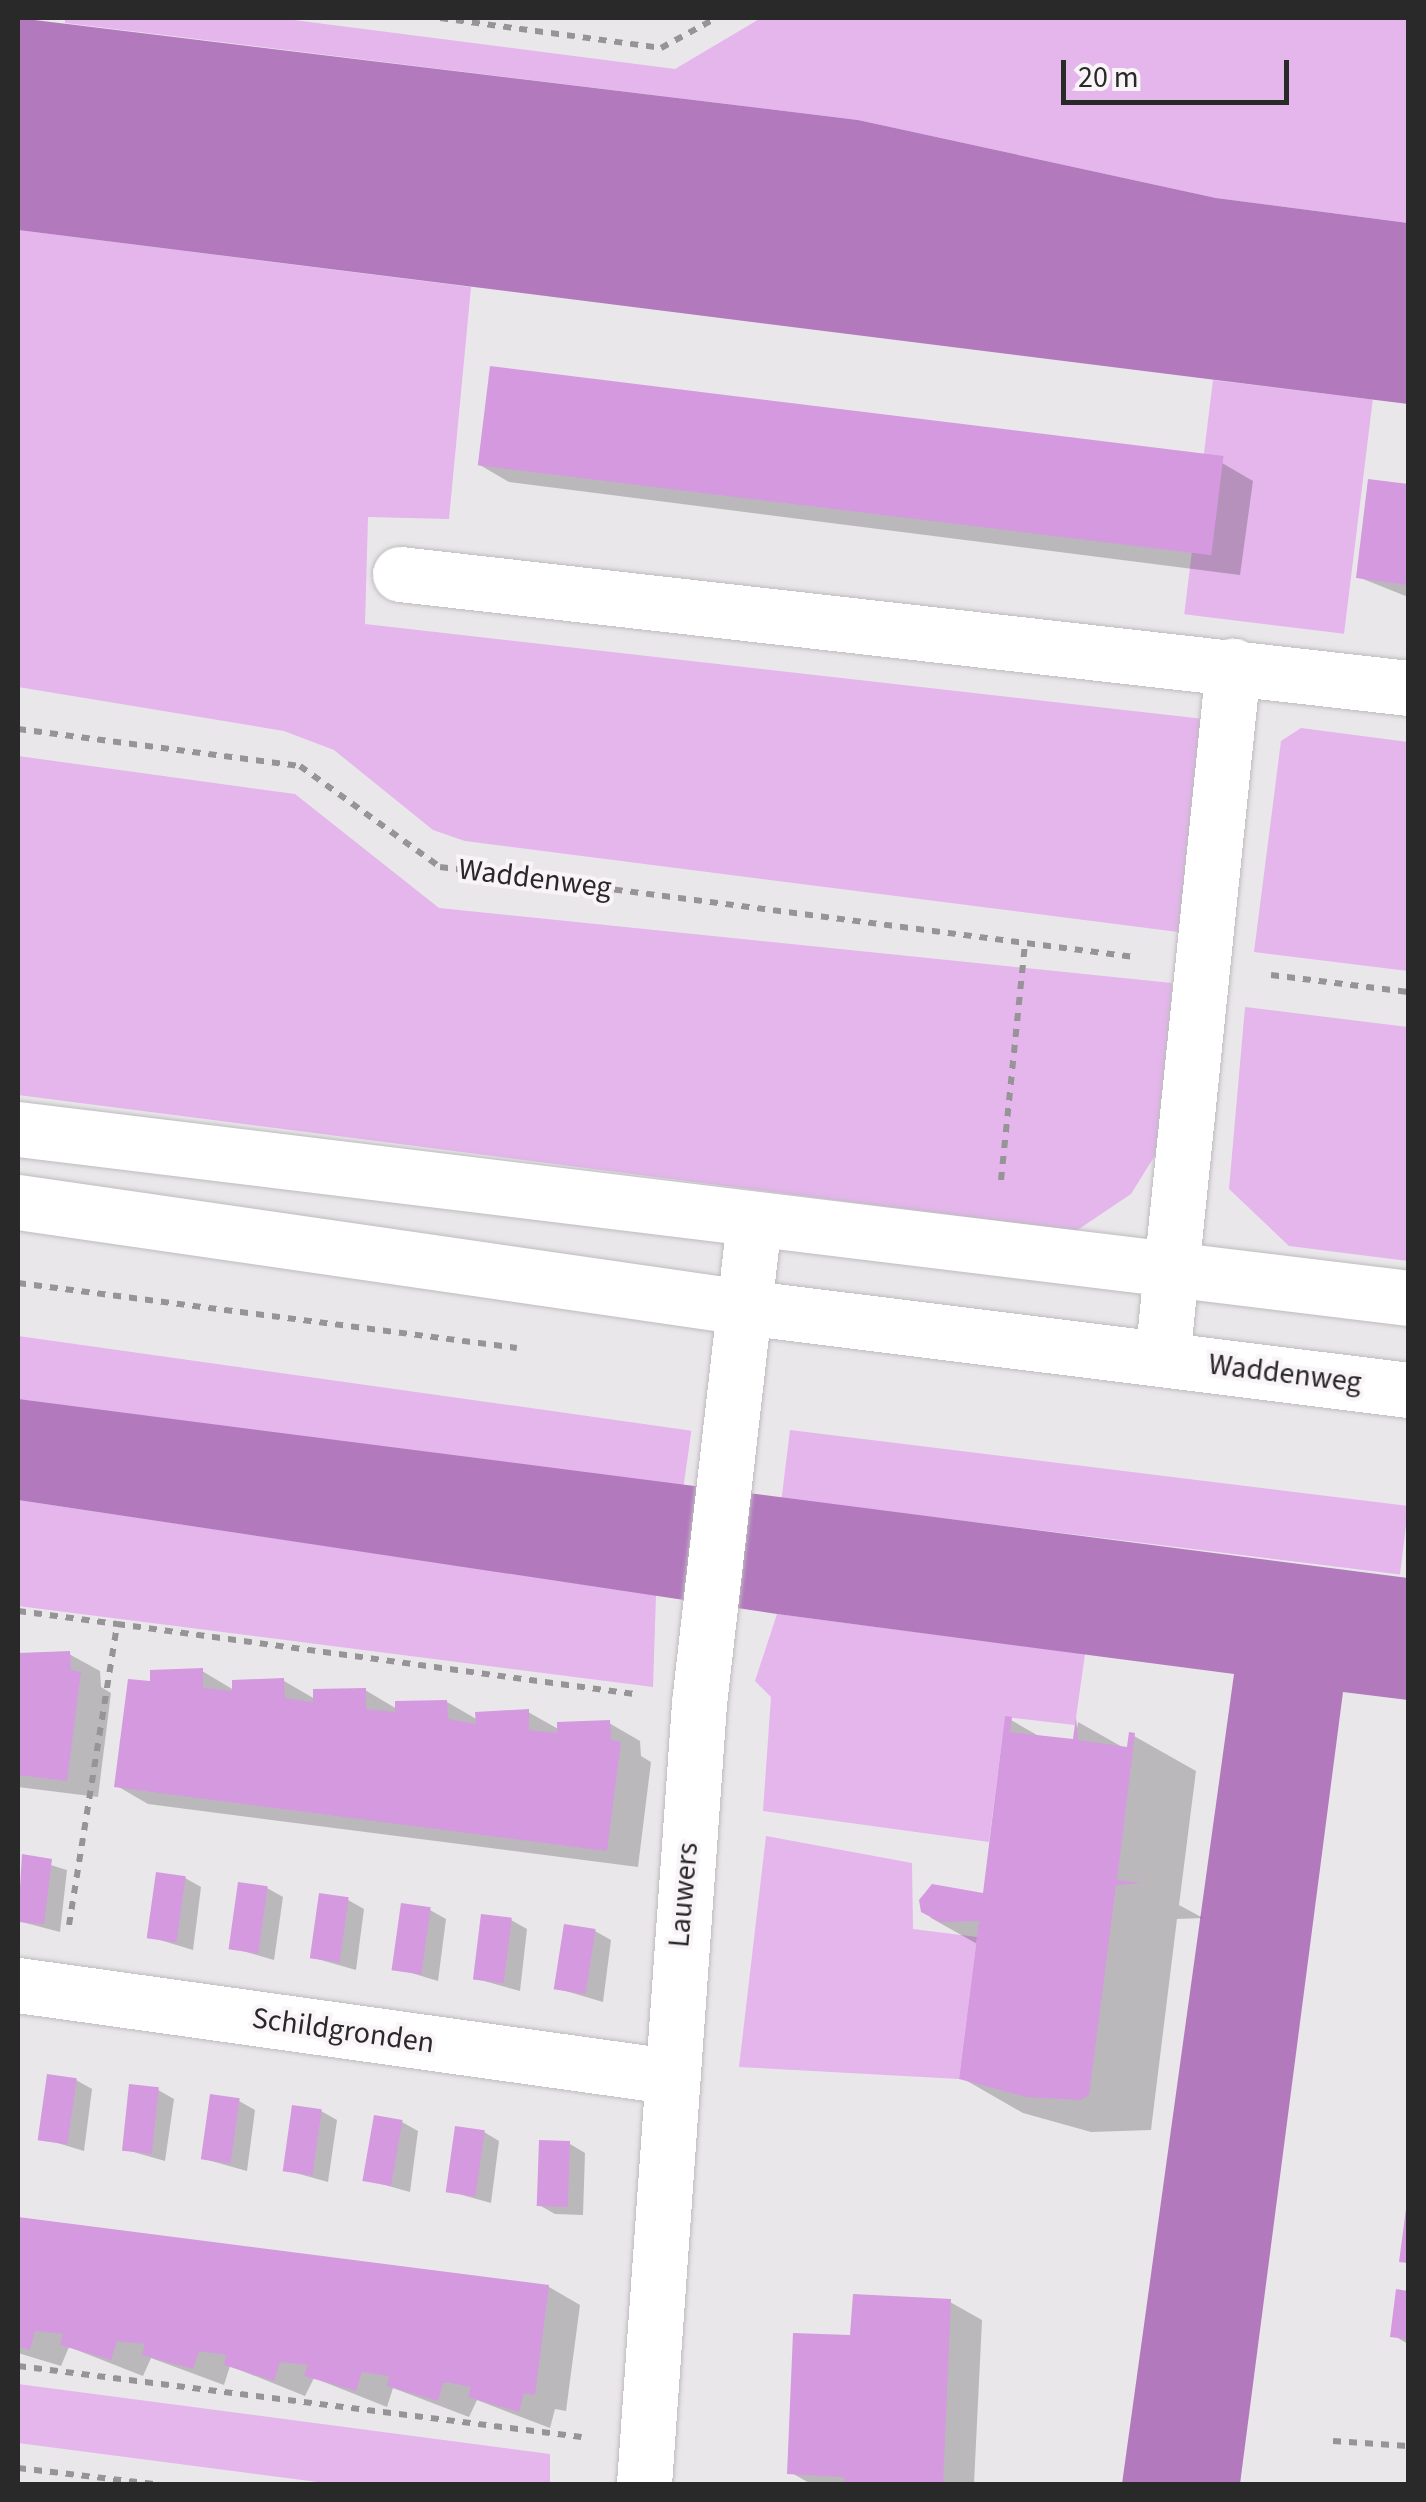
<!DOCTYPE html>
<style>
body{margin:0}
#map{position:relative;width:1426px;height:2502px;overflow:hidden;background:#eae7eb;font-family:"Source Sans 3",sans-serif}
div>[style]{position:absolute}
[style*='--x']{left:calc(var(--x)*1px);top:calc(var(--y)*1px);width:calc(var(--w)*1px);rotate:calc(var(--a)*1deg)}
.green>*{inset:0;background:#e4b6ec;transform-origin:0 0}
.water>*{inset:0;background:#b279bd}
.shadow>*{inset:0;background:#0003}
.building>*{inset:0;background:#d499df;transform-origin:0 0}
.path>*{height:6px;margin-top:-3px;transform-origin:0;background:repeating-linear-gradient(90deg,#969497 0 8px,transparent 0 16px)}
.roads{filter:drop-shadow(0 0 2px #bebbbf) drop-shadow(0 0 2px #bebbbf)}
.minor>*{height:55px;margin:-27.5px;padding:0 27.5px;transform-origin:27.5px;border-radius:27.5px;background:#fff}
span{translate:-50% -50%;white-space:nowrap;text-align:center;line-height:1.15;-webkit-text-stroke:8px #f8f4f8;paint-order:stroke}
.street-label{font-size:30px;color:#2a292a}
.frame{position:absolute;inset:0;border:20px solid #2a292a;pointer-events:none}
.scale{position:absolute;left:1061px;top:60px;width:228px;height:45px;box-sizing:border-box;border:5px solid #2a292a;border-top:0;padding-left:12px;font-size:30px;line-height:35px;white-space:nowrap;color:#2a292a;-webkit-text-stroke:8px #f8f4f8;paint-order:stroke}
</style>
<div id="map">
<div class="green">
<div style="clip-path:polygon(65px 18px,278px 18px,675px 69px,761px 18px,1408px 18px,1408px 223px,1216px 198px,858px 120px,65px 23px)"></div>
<div style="clip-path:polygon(18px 230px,471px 287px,449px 519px,368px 517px,365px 624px,1204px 719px,1186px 933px,465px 841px,433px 830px,334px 750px,284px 731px,18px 687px)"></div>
<div style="left:1213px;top:380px;width:161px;height:236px;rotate:7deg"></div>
<div style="clip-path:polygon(1301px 728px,1408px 742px,1408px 971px,1254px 952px,1281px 741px)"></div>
<div style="clip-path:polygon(18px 756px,295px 794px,439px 908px,1172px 983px,1167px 1136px,1131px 1194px,1076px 1231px,18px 1095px)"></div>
<div style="clip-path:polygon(1245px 1007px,1408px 1027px,1408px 1261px,1289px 1246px,1229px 1189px)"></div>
<div style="left:18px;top:1336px;width:680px;height:64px;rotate:8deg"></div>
<div style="left:790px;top:1430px;width:623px;height:69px;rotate:7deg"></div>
<div style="clip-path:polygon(18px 1500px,656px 1595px,653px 1687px,18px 1606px)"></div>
<div style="clip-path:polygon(777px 1614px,1085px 1654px,1075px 1725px,1005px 1717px,989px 1842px,763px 1811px,771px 1697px,755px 1681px)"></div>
<div style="clip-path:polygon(766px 1836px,912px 1863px,913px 1929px,977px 1937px,959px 2079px,739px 2067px)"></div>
<div style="clip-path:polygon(18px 2384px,550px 2454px,550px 2484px,333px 2484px,18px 2443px)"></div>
</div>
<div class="water">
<div style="clip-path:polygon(18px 18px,858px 120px,1216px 198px,1408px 223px,1408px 404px,18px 230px)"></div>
<div style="clip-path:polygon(18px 1399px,1408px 1578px,1408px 1700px,1343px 1692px,1240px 2484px,1122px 2484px,1234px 1674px,777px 1614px,18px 1500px)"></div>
</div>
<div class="shadow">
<div style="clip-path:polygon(1222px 463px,1253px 481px,1240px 575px,509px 482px,478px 464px)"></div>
<div style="clip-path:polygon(1370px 481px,1408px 486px,1408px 597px,1358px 577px)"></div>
<div style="clip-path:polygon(69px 1654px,100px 1671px,101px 1687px,111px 1693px,98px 1797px,18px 1787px,18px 1663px)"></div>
<div style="clip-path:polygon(202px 1671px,234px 1690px,284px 1681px,315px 1699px,365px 1690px,397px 1709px,447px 1702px,478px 1720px,528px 1712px,560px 1730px,609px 1723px,640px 1741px,641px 1756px,651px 1762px,638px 1867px,148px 1804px,117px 1786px,152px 1684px)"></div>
<div style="clip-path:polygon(1011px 1720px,1044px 1739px,1075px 1742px,1078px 1722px,1126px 1749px,1134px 1736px,1196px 1771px,1179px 1905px,1203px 1918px,1177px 1919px,1151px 2130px,1091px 2132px,1023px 2113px,962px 2078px,979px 1945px,931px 1918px,922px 1900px,985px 1896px)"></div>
<div style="clip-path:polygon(24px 1857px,67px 1870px,60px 1932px,18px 1921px)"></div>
<div style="clip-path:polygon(185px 1878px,201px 1887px,193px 1950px,150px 1937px)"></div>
<div style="clip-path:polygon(267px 1888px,283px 1897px,274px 1960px,232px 1948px)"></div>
<div style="clip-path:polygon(348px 1900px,364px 1909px,356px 1970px,314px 1958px)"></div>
<div style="clip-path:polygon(430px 1910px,446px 1919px,438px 1981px,395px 1968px)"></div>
<div style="clip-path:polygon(511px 1920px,527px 1929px,520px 1991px,477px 1979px)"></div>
<div style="clip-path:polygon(595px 1931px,611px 1940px,603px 2002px,559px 1989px)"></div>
<div style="clip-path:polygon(76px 2080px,92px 2089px,84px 2151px,41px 2138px)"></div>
<div style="clip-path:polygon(158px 2090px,174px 2099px,165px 2161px,123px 2149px)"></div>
<div style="clip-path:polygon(239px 2101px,255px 2110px,247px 2171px,204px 2159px)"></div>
<div style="clip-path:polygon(321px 2111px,337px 2120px,328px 2182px,285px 2170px)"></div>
<div style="clip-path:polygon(402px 2122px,418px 2131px,410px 2192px,367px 2180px)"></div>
<div style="clip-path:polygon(484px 2132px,499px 2141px,491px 2203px,448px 2191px)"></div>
<div style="clip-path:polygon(570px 2144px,585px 2153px,583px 2215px,555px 2214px,539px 2205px)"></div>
<div style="clip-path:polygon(18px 2219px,549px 2287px,580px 2305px,566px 2411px,555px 2409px,550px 2428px,477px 2400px,469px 2417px,393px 2388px,387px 2407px,314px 2378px,305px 2396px,230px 2366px,224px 2385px,151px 2358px,143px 2376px,69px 2347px,61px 2366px,18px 2353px)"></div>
<div style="clip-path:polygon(1398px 2292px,1408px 2293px,1408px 2344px,1393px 2335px)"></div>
<div style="clip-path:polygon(950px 2302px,982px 2320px,974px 2484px,811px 2484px,790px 2472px,852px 2338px)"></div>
</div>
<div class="building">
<div style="left:490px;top:366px;width:739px;height:100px;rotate:7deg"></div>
<div style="clip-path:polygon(1368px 479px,1408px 484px,1408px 585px,1356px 578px)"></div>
<div style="clip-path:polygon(70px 1651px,71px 1670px,81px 1672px,67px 1781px,18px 1775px,18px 1653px)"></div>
<div style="clip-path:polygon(203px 1668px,203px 1688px,232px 1691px,232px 1680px,284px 1678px,285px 1698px,313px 1702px,313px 1689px,366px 1688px,366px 1709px,395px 1712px,395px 1701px,447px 1700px,448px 1719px,476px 1724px,475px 1712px,529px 1709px,529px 1730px,557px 1733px,557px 1722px,610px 1720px,611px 1740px,621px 1742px,607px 1851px,114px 1787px,128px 1679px,150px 1681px,150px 1670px)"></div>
<div style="clip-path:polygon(1005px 1716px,1012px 1717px,1010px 1732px,1073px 1739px,1076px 1717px,1078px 1740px,1127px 1747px,1129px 1732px,1135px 1733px,1117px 1880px,1142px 1883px,1116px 1885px,1089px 2095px,1080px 2100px,1026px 2097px,959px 2079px,979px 1921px,940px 1922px,921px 1912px,919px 1900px,932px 1884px,983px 1893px)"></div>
<div style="clip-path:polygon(22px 1854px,52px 1859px,44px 1924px,18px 1922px)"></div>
<div style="left:156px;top:1872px;width:30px;height:67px;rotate:8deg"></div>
<div style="left:238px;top:1882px;width:30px;height:68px;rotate:8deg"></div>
<div style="left:319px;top:1893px;width:30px;height:66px;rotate:8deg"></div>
<div style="left:401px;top:1903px;width:30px;height:68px;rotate:8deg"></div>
<div style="left:481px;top:1914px;width:31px;height:66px;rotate:7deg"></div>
<div style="left:564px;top:1924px;width:32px;height:66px;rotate:9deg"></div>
<div style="left:47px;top:2074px;width:30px;height:67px;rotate:8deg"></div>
<div style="left:129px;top:2084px;width:30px;height:67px;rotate:6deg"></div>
<div style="left:210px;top:2094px;width:30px;height:66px;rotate:8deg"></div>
<div style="left:292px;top:2105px;width:30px;height:67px;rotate:8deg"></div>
<div style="left:374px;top:2115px;width:29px;height:67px;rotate:10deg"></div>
<div style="left:455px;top:2126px;width:30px;height:67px;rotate:8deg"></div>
<div style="left:539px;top:2140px;width:31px;height:66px;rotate:2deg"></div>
<div style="clip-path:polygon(1406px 2209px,1408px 2209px,1408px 2263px,1399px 2262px)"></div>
<div style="clip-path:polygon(18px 2217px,549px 2285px,535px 2395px,524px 2393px,519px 2412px,468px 2397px,471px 2387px,451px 2383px,443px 2383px,438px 2401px,387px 2386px,389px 2376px,362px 2372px,356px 2391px,304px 2376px,308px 2365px,280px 2362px,274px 2381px,224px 2365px,226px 2355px,199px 2351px,193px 2369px,142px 2355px,145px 2344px,117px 2341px,111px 2360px,60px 2345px,63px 2334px,35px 2331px,30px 2350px,18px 2346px)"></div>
<div style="clip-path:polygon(1396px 2289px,1408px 2291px,1408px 2339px,1390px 2337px)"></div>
<div style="clip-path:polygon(853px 2294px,951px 2299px,943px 2484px,844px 2484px,844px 2477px,787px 2474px,793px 2333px,850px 2335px)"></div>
</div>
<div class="path">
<div style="--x:440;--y:18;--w:223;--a:7.7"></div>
<div style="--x:661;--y:48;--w:63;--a:-28.6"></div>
<div style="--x:18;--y:729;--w:284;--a:7.5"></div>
<div style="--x:300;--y:766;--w:173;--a:35.8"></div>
<div style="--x:440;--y:867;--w:700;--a:7.39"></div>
<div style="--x:1271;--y:975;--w:138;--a:7.1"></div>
<div style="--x:1001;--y:1180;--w:238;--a:-84.2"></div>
<div style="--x:18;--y:1283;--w:503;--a:7.42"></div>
<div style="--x:18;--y:1611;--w:100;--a:7.5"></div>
<div style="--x:69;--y:1925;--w:305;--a:-80.9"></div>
<div style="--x:117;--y:1624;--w:522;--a:7.71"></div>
<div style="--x:18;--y:2366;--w:568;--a:7.18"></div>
<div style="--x:1333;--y:2441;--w:75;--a:3.8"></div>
<div style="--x:18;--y:2468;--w:137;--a:6.7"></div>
</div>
<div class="roads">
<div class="minor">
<div style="--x:400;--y:574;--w:1014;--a:6.45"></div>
<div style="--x:18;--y:1129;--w:1400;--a:6.93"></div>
<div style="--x:18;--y:1202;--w:733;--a:8.24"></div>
<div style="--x:743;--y:1307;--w:670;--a:7.11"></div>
<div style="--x:1162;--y:1359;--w:697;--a:-84.15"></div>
<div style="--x:18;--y:1985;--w:657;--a:7.96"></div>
<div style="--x:644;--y:2484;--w:783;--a:-85.97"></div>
<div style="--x:699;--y:1703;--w:483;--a:-83.5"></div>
</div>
</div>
<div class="street-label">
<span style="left:535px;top:879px;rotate:7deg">Waddenweg</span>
<span style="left:1285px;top:1374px;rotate:7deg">Waddenweg</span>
<span style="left:684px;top:1895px;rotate:-85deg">Lauwers</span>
<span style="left:343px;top:2031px;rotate:8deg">Schildgronden</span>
</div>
<div class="frame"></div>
<div class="scale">20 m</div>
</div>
